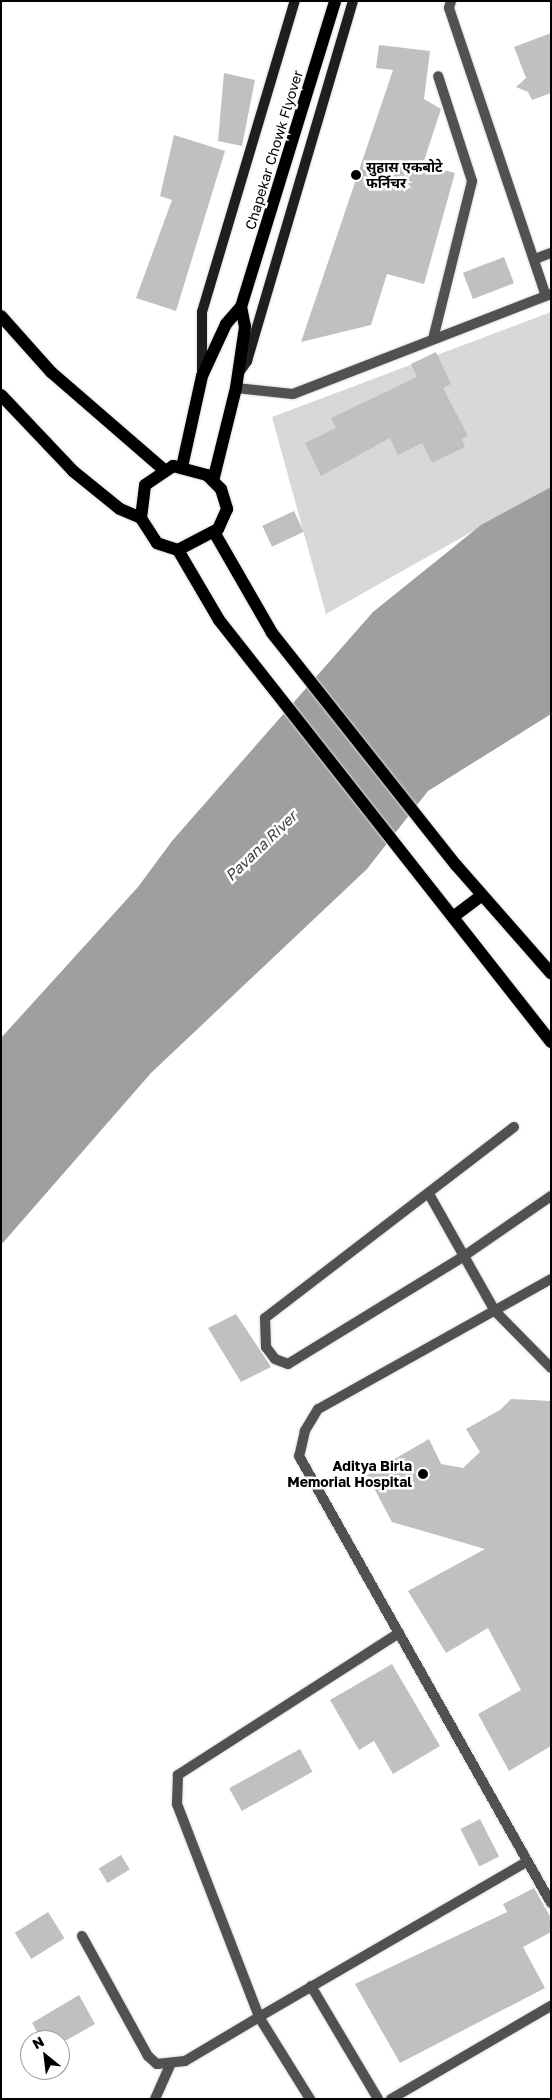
<!DOCTYPE html>
<meta charset="utf-8">
<style>
body{margin:0}
#map{position:relative;width:552px;height:2100px;overflow:hidden;background:#fff;font-family:"Golos Text","Noto Sans Devanagari",sans-serif}
div>[style]{position:absolute}
[style*='--x']{left:calc(var(--x)*1px);top:calc(var(--y)*1px);width:calc(var(--w)*1px);rotate:calc(var(--a)*1deg)}
.green>*{inset:0;background:#d8d8d8}
.water>*{inset:0;background:#9f9f9f}
.building>*{inset:0;background:#c0c0c0;transform-origin:0 0}
.roads{filter:drop-shadow(0 0 1px #dbdbdb) drop-shadow(0 0 1px #dbdbdb)}
.lane>*{height:10px;margin:-5px;padding:0 5px;transform-origin:5px;border-radius:5px;background:#515151}
.street>*{height:10px;margin:-5px;padding:0 5px;transform-origin:5px;border-radius:5px;background:#515151}
.secondary>*{height:10px;margin:-5px;padding:0 5px;transform-origin:5px;border-radius:5px;background:#1e1e1e}
.primary>*{height:12px;margin:-6px;padding:0 6px;transform-origin:6px;border-radius:6px;background:#000}
.dots>*{width:14px;height:14px;translate:-50% -50%;box-sizing:border-box;border:2px solid #fff;border-radius:50%}
span{translate:-50% -50%;white-space:nowrap;text-align:center;line-height:1.15;-webkit-text-stroke:5px #fff;paint-order:stroke}
.street-label{font-size:14px;color:#000}
.poi-label{font-size:14px;color:#000;font-weight:700}
.left{translate:0 -50%;text-align:left}
.right{translate:-100% -50%;text-align:right}
.water-label{font-size:15px;color:#404040;font-style:italic}
.frame{position:absolute;inset:0;border:2px solid #000;pointer-events:none}
.north{position:absolute;left:20px;top:2030px;width:50px;height:50px;box-sizing:border-box;background:#fff;border:1px solid #999;border-radius:50%;rotate:331deg;font-size:14px;font-weight:700;line-height:20px;text-align:center;color:#000}
.north::after{content:'';display:block;margin:auto;width:18px;height:22px;background:#000;clip-path:polygon(50% 0,100% 100%,50% 72%,0 100%)}
</style>
<div id="map">
<div class="green">
<div style="clip-path:polygon(551px 312px,551px 487px,326px 614px,272px 417px)"></div>
</div>
<div class="water">
<div style="clip-path:polygon(551px 487px,551px 714px,428px 791px,367px 869px,151px 1073px,1px 1245px,1px 1038px,138px 887px,172px 841px,373px 612px,481px 525px)"></div>
</div>
<div class="building">
<div style="clip-path:polygon(551px 33px,551px 93px,532px 100px,528px 92px,516px 87px,526px 78px,514px 47px)"></div>
<div style="clip-path:polygon(379px 45px,430px 51px,424px 99px,441px 109px,423px 164px,455px 173px,424px 284px,387px 274px,371px 325px,301px 342px,393px 70px,376px 68px)"></div>
<div style="clip-path:polygon(224px 73px,255px 80px,242px 146px,218px 141px)"></div>
<div style="clip-path:polygon(174px 135px,225px 151px,176px 311px,136px 298px,172px 200px,160px 196px)"></div>
<div style="left:504px;top:257px;width:28px;height:44px;rotate:69deg"></div>
<div style="clip-path:polygon(436px 352px,451px 384px,443px 388px,468px 436px,462px 439px,465px 447px,432px 463px,422px 443px,398px 455px,390px 438px,321px 476px,305px 443px,336px 428px,331px 418px,417px 377px,411px 364px)"></div>
<div style="left:294px;top:511px;width:23px;height:35px;rotate:65deg"></div>
<div style="clip-path:polygon(236px 1314px,271px 1367px,241px 1382px,208px 1328px)"></div>
<div style="clip-path:polygon(511px 1399px,551px 1401px,551px 1746px,509px 1771px,478px 1714px,521px 1690px,488px 1628px,446px 1653px,408px 1591px,485px 1549px,392px 1522px,367px 1475px,429px 1439px,441px 1464px,463px 1468px,480px 1452px,466px 1429px,500px 1410px)"></div>
<div style="clip-path:polygon(392px 1664px,440px 1746px,393px 1774px,374px 1741px,359px 1750px,330px 1700px)"></div>
<div style="left:300px;top:1749px;width:26px;height:81px;rotate:61deg"></div>
<div style="left:480px;top:1819px;width:42px;height:22px;rotate:63deg"></div>
<div style="left:121px;top:1855px;width:17px;height:26px;rotate:59deg"></div>
<div style="clip-path:polygon(534px 1888px,551px 1918px,551px 1932px,523px 1947px,545px 1988px,400px 2063px,355px 1984px,507px 1912px,503px 1904px)"></div>
<div style="left:48px;top:1912px;width:31px;height:39px;rotate:58deg"></div>
<div style="clip-path:polygon(79px 1995px,95px 2024px,67px 2040px,42px 2040px,32px 2023px)"></div>
</div>
<div class="roads">
<div class="lane">
<div style="--x:433;--y:339;--w:163;--a:-76.1"></div>
<div style="--x:472;--y:181;--w:110;--a:-107.9"></div>
<div style="--x:514;--y:1127;--w:314;--a:142.5"></div>
<div style="--x:265;--y:1318;--w:29;--a:88"></div>
<div style="--x:266;--y:1347;--w:15;--a:53"></div>
<div style="--x:275;--y:1359;--w:14;--a:21"></div>
<div style="--x:288;--y:1364;--w:206;--a:-31.5"></div>
<div style="--x:464;--y:1256;--w:106;--a:-34.6"></div>
<div style="--x:429;--y:1194;--w:134;--a:60.6"></div>
<div style="--x:495;--y:1311;--w:80;--a:45.5"></div>
<div style="--x:551;--y:1279;--w:267;--a:150.8"></div>
<div style="--x:318;--y:1409;--w:26;--a:121"></div>
<div style="--x:305;--y:1431;--w:26;--a:103"></div>
<div style="--x:299;--y:1456;--w:513;--a:60.59"></div>
<div style="--x:399;--y:1633;--w:263;--a:147.3"></div>
<div style="--x:178;--y:1775;--w:29;--a:92"></div>
<div style="--x:177;--y:1804;--w:228;--a:68.9"></div>
<div style="--x:259;--y:2017;--w:307;--a:-30.1"></div>
<div style="--x:82;--y:1936;--w:137;--a:61.2"></div>
<div style="--x:148;--y:2056;--w:12;--a:42"></div>
<div style="--x:157;--y:2064;--w:28;--a:-6"></div>
<div style="--x:185;--y:2061;--w:86;--a:-30.7"></div>
<div style="--x:259;--y:2017;--w:97;--a:58.1"></div>
<div style="--x:311;--y:1986;--w:131;--a:59.3"></div>
<div style="--x:155;--y:2099;--w:36;--a:-66"></div>
<div style="--x:391;--y:2099;--w:185;--a:-30.2"></div>
</div>
<div class="street">
<div style="--x:451;--y:1;--w:7;--a:106"></div>
<div style="--x:449;--y:8;--w:304;--a:71.4"></div>
<div style="--x:535;--y:259;--w:17;--a:-21"></div>
<div style="--x:236;--y:388;--w:57;--a:6"></div>
<div style="--x:293;--y:394;--w:277;--a:-21.2"></div>
</div>
<div class="secondary">
<div style="--x:202;--y:372;--w:60;--a:-90"></div>
<div style="--x:202;--y:312;--w:325;--a:-73.4"></div>
<div style="--x:238;--y:374;--w:16;--a:-55"></div>
<div style="--x:247;--y:361;--w:375;--a:-73.6"></div>
</div>
<div class="primary">
<div style="--x:1;--y:316;--w:75;--a:48.2"></div>
<div style="--x:51;--y:372;--w:148;--a:40.9"></div>
<div style="--x:1;--y:395;--w:105;--a:46.5"></div>
<div style="--x:73;--y:471;--w:60;--a:39"></div>
<div style="--x:120;--y:509;--w:23;--a:23"></div>
<div style="--x:173;--y:466;--w:35;--a:15"></div>
<div style="--x:207;--y:475;--w:20;--a:45"></div>
<div style="--x:221;--y:489;--w:21;--a:73"></div>
<div style="--x:227;--y:509;--w:22;--a:114"></div>
<div style="--x:218;--y:529;--w:45;--a:152.3"></div>
<div style="--x:178;--y:550;--w:22;--a:-162"></div>
<div style="--x:157;--y:543;--w:30;--a:-123"></div>
<div style="--x:141;--y:518;--w:33;--a:-83"></div>
<div style="--x:145;--y:485;--w:34;--a:-34"></div>
<div style="--x:182;--y:467;--w:93;--a:-77.6"></div>
<div style="--x:202;--y:376;--w:57;--a:-65.2"></div>
<div style="--x:226;--y:324;--w:23;--a:-49"></div>
<div style="--x:241;--y:307;--w:320;--a:-72.9"></div>
<div style="--x:213;--y:481;--w:96;--a:-76.1"></div>
<div style="--x:236;--y:388;--w:62;--a:-81.6"></div>
<div style="--x:245;--y:327;--w:20;--a:-101"></div>
<div style="--x:214;--y:532;--w:116;--a:60.1"></div>
<div style="--x:272;--y:633;--w:296;--a:51.6"></div>
<div style="--x:456;--y:865;--w:144;--a:48.7"></div>
<div style="--x:178;--y:550;--w:81;--a:59.6"></div>
<div style="--x:219;--y:620;--w:537;--a:51.81"></div>
<div style="--x:453;--y:917;--w:36;--a:-37"></div>
</div>
</div>
<div class="dots">
<div style="left:356px;top:175px;background:#000"></div>
<div style="left:423px;top:1474px;background:#000"></div>
</div>
<div class="street-label">
<span style="left:274px;top:150px;rotate:-73deg">Chapekar Chowk Flyover</span>
</div>
<div class="poi-label">
<span class="left" style="left:366px;top:175px">सुहास एकबोटे<br>फर्निचर</span>
<span class="right" style="left:412px;top:1474px">Aditya Birla<br>Memorial Hospital</span>
</div>
<div class="water-label">
<span style="left:261px;top:846px;rotate:-44deg">Pavana River</span>
</div>
<div class="frame"></div>
<div class="north">N</div>
</div>
